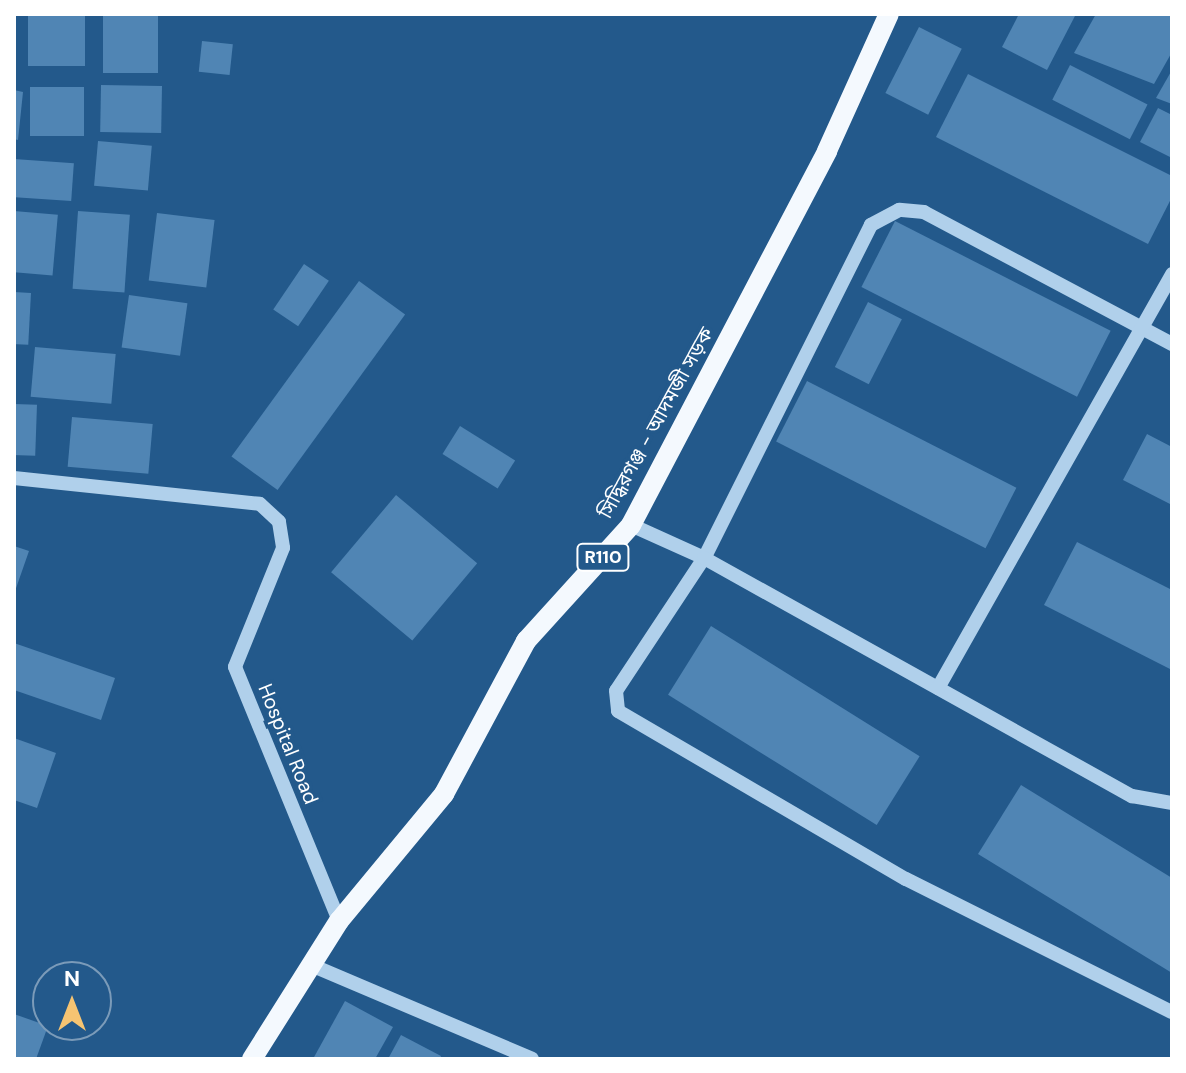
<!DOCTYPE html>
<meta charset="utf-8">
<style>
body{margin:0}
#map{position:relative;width:1186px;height:1073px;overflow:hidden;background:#23598b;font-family:"DM Sans","Noto Sans Bengali",sans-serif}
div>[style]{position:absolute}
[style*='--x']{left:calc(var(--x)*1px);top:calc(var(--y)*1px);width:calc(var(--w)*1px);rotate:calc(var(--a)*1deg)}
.building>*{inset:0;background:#5085b4;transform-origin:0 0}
.minor>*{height:14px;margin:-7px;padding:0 7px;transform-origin:7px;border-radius:7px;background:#b0d0eb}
.major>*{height:20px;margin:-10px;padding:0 10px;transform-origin:10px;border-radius:10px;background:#f4f9fe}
span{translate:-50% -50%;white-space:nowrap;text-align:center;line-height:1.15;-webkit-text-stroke:7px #23598b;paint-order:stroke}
.shield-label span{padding:2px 6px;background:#23598b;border:2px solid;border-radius:6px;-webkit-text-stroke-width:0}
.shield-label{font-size:18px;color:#fff;font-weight:700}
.street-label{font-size:20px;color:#fff}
.frame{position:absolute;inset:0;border:16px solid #fff;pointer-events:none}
.north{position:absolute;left:32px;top:961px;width:80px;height:80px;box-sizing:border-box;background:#23598b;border:2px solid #7b9bb9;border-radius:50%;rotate:0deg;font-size:22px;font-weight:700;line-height:32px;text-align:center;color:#fff}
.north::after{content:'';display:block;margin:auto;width:28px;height:36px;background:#f6c472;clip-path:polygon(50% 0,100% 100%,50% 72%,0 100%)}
</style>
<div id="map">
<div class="building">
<div style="left:28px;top:14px;width:57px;height:52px"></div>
<div style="left:103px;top:14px;width:55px;height:59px"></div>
<div style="clip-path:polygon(1019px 14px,1076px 14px,1047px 70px,1002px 47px)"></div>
<div style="clip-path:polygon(1096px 14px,1172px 14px,1172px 52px,1154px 84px,1074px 53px)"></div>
<div style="left:919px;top:27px;width:48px;height:74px;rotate:27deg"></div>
<div style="left:202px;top:41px;width:31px;height:31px;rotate:6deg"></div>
<div style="left:1070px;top:65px;width:87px;height:39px;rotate:27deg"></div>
<div style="clip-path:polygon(1172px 70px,1172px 104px,1156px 98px)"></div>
<div style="clip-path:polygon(968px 74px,1172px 176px,1172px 197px,1148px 244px,936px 137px)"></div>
<div style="left:101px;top:85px;width:61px;height:47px;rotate:1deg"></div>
<div style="left:84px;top:87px;width:49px;height:54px;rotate:90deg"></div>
<div style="clip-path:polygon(14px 90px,23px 92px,18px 140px,14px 139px)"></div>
<div style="clip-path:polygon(1158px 108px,1172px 115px,1172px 158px,1140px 142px)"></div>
<div style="left:98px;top:141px;width:54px;height:45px;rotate:5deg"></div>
<div style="left:14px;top:159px;width:60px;height:38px;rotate:4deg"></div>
<div style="left:14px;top:211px;width:44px;height:61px;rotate:5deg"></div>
<div style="left:78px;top:211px;width:52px;height:78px;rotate:4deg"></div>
<div style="left:157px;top:213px;width:58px;height:68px;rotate:7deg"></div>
<div style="left:895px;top:221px;width:242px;height:74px;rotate:27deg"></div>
<div style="left:304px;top:264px;width:30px;height:55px;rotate:34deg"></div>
<div style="left:359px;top:281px;width:57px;height:217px;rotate:36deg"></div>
<div style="left:14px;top:292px;width:17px;height:52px;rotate:3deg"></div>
<div style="left:129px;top:295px;width:59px;height:53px;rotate:8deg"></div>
<div style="left:868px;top:302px;width:38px;height:73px;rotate:27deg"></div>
<div style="left:35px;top:347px;width:81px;height:50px;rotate:5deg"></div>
<div style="left:807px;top:381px;width:235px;height:68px;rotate:27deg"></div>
<div style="left:14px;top:404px;width:23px;height:51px;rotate:2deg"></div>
<div style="left:72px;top:417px;width:81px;height:50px;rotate:5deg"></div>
<div style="left:460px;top:426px;width:65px;height:33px;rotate:32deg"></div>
<div style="clip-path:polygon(1147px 434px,1172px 447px,1172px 505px,1123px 480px)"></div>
<div style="left:396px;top:495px;width:106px;height:101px;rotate:40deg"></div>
<div style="clip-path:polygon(1077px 542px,1172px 590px,1172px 670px,1044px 605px)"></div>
<div style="clip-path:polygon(14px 546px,29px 551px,14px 594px)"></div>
<div style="left:711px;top:626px;width:246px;height:81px;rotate:32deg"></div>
<div style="clip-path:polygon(14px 643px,115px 678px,101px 720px,14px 690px)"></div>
<div style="clip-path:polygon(14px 738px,56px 753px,37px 808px,14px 800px)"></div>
<div style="clip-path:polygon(1021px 785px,1172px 878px,1172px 973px,978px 854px)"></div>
<div style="clip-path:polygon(345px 1001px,393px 1027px,375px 1059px,313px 1059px)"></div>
<div style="clip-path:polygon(14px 1014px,48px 1026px,36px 1059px,14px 1059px)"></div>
<div style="clip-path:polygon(401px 1035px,441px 1056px,440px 1059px,388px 1059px)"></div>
</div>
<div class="minor">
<div style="--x:1172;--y:344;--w:281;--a:-152"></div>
<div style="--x:924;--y:212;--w:25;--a:-175"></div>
<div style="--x:899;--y:210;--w:32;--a:152"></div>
<div style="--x:871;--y:225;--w:373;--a:116.6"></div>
<div style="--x:704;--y:558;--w:159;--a:123.5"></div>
<div style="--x:616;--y:691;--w:20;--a:84"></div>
<div style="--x:618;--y:711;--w:333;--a:30.3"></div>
<div style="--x:906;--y:879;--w:297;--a:26.6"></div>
<div style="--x:14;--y:478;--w:247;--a:6"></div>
<div style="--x:260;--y:504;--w:26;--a:43"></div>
<div style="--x:279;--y:522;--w:26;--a:81"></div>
<div style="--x:283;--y:548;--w:128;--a:112"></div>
<div style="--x:235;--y:667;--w:274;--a:67.7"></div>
<div style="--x:631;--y:525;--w:80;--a:24.3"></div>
<div style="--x:704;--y:558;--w:490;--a:29.1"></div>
<div style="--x:1132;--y:796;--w:41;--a:9.9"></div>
<div style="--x:938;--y:688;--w:476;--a:-60.5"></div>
<div style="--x:311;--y:965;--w:240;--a:23"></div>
</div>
<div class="major">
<div style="--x:252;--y:1059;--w:163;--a:-57.8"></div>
<div style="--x:339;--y:921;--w:165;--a:-50.4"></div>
<div style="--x:444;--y:794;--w:174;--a:-61.8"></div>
<div style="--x:526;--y:641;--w:156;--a:-47.8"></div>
<div style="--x:631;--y:525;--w:422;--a:-62.3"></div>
<div style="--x:827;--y:151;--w:150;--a:-65.7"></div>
</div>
<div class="shield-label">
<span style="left:603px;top:557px">R110</span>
</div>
<div class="street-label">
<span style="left:656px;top:423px;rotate:-61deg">সিদ্ধিরগঞ্জ - আদমজী সড়ক</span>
<span style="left:288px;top:744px;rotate:68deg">Hospital Road</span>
</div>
<div class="frame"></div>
<div class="north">N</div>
</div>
